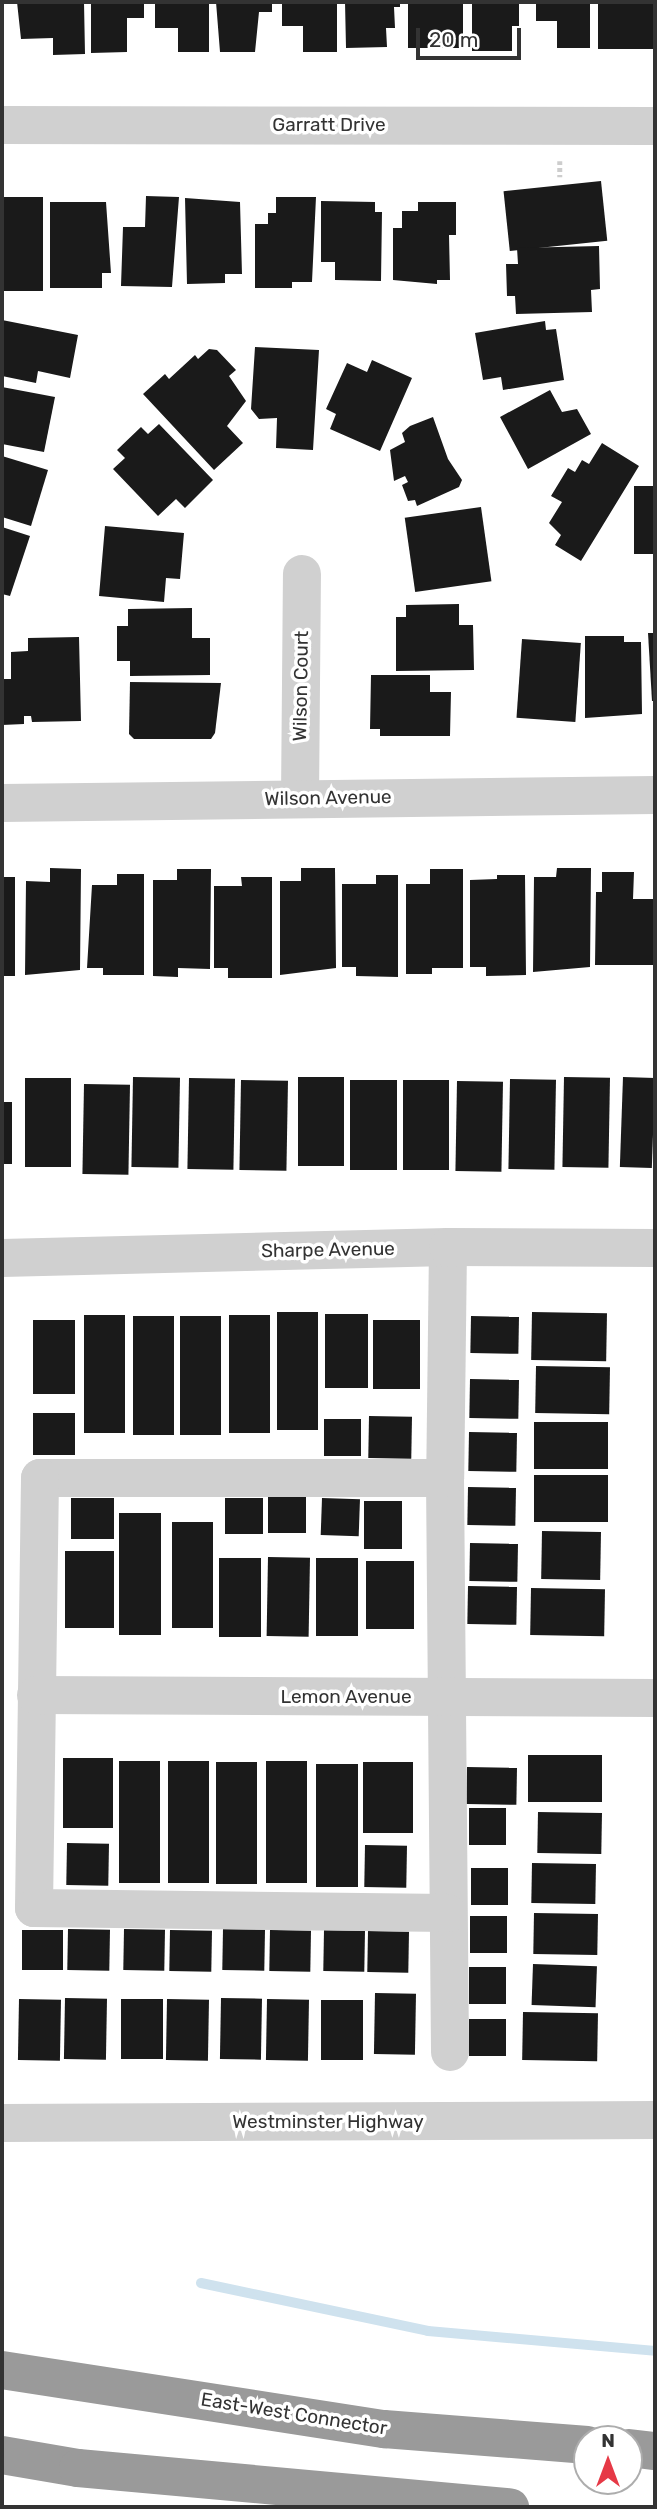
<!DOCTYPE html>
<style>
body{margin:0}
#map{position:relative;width:657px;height:2509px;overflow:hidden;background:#fff;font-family:Rubik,sans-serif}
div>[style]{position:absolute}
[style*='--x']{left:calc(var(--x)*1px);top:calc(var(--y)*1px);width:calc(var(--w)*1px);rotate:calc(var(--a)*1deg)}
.stream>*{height:10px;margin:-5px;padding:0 5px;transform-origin:5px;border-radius:5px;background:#cfe2ee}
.building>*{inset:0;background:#1a1a1a;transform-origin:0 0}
.path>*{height:4.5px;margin-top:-2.25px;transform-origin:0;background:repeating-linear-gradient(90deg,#cdcdcd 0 3.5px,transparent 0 7px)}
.minor>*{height:38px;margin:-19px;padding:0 19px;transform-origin:19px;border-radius:19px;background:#d0d0d0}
.highway>*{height:38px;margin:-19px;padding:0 19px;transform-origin:19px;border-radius:19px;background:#9a9a9a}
span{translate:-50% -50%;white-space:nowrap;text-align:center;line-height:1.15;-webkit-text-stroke:7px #fff;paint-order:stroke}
.street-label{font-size:19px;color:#333}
.frame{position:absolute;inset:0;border:4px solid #333;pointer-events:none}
.north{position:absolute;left:573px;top:2425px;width:70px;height:70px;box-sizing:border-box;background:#fff;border:2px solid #adadad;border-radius:50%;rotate:0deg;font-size:19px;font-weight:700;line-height:28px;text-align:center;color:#333}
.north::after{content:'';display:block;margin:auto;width:24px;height:32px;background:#e63946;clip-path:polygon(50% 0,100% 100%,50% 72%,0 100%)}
.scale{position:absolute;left:416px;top:28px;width:105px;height:32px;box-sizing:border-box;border:4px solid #333;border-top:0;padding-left:9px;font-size:21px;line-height:24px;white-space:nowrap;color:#333;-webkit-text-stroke:5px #fff;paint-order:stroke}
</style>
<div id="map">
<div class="stream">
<div style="--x:201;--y:2283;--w:232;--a:11.9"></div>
<div style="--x:428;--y:2331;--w:228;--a:5"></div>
</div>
<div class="building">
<div style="clip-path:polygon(17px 2px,84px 2px,85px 54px,53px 55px,53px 38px,21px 39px)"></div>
<div style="clip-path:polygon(91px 2px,144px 2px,144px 18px,127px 18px,127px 52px,91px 53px)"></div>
<div style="clip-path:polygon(155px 2px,209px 2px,209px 52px,178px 52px,178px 28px,155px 28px)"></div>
<div style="clip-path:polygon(216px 2px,272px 2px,272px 12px,259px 12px,255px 52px,220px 52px)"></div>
<div style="clip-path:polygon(282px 2px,337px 2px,337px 52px,303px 52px,303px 26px,282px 26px)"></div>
<div style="clip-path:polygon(345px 2px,400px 2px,400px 7px,394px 7px,395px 28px,386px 28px,387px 47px,346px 48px)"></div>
<div style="left:408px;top:2px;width:55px;height:46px"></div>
<div style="clip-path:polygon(472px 2px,519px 2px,519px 26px,512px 26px,512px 51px,472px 51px)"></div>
<div style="clip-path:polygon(536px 2px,590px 2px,590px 48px,557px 48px,557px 21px,536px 21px)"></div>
<div style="left:598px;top:2px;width:56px;height:47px"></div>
<div style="left:601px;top:181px;width:60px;height:98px;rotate:84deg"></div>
<div style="clip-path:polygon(146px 196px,179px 197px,172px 287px,121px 286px,123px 227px,145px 227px)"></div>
<div style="left:2px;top:197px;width:41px;height:94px"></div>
<div style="clip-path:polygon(276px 197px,316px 197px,312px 282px,292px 282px,292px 288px,255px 288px,255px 224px,268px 224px,268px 213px,276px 213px)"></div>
<div style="clip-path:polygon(185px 198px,240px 202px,242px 274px,225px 274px,225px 283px,187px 284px)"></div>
<div style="clip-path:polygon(321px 201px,375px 202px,375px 212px,382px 212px,381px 281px,335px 280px,335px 262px,321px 262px)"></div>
<div style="clip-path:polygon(50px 202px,106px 202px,111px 273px,102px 273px,102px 288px,50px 288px)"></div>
<div style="clip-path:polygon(418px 202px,456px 202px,456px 235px,449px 235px,450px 280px,437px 280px,437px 284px,393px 280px,393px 228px,402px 228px,402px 211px,418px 211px)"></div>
<div style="clip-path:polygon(599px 246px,600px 289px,591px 290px,592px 312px,516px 314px,515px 296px,507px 296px,506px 264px,518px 264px,517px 248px)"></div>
<div style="clip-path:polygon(2px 320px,78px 335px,70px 378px,38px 371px,36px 383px,2px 376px)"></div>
<div style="clip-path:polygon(545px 321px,546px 330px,556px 329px,564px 380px,503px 390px,501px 377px,483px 380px,475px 333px)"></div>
<div style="clip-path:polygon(255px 347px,319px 350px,313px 450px,276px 448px,277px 418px,259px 419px,251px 409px)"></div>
<div style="clip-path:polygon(209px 349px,217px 350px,236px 370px,229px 376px,246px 401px,227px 426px,243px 443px,214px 470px,143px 394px,165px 374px,169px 379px,195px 355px,198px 359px)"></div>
<div style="clip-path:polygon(372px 360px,412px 378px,380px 451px,330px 429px,336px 414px,326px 409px,347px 363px,367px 372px)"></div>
<div style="clip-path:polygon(2px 387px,55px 397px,44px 452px,2px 444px)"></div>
<div style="clip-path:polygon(550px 390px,562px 412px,577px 409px,591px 434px,528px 469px,500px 417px)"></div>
<div style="clip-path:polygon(433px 417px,448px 459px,462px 480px,459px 487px,417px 506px,415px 500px,408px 501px,402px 485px,408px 482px,405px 476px,394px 481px,390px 450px,405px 442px,402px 433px,410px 426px)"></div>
<div style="clip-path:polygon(159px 424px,213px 480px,185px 508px,176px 499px,158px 516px,113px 469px,125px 458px,117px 450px,141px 427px,148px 434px)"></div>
<div style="clip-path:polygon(602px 443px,639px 466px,581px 561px,555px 545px,561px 535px,549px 523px,562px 502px,551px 496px,568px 468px,575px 472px,582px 460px,589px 464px)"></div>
<div style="clip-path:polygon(2px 456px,48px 470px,31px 526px,2px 517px)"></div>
<div style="left:634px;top:486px;width:21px;height:68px"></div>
<div style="left:481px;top:507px;width:75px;height:77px;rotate:82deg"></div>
<div style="clip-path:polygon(105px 526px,184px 533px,180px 579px,166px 578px,164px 602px,99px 596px)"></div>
<div style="clip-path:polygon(2px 527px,30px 536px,10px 596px,2px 594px)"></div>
<div style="clip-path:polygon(459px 604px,459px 625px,473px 625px,474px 670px,396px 671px,396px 617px,406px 617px,406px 605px)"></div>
<div style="clip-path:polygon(192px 608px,192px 638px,210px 638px,210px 675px,130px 676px,130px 661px,117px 661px,117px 626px,128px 626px,128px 609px)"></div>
<div style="clip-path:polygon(648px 633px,655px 633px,655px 701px,652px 701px)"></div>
<div style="clip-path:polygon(585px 636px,624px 636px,624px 642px,641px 642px,642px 714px,585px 718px)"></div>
<div style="clip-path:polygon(79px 637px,81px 721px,32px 722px,31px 716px,24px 716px,24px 724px,2px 725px,2px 679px,11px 679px,11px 652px,28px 651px,28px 638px)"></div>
<div style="left:522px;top:639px;width:59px;height:79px;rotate:4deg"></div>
<div style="clip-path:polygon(371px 675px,430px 675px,430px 692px,451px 692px,450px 736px,380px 736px,380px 729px,370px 729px)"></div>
<div style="clip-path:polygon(130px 682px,221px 683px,215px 733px,211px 739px,134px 739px,129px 734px)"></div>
<div style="clip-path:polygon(50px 868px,81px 869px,80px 970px,25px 975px,26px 881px,50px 882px)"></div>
<div style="clip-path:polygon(301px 868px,335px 868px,336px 968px,280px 975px,280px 881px,301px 881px)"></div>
<div style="clip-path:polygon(557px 868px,591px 868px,590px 967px,533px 972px,534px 877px,556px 877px)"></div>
<div style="clip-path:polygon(177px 869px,211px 869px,210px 969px,178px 968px,178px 977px,153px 976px,153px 880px,177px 880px)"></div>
<div style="clip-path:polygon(430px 869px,463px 869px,463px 968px,432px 968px,432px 974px,406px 974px,406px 884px,430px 884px)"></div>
<div style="clip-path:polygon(602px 872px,634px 872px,633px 899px,655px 899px,654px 965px,595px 965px,596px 892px,602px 892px)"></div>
<div style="clip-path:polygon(117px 874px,144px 874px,144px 975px,103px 975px,103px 968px,87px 968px,92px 885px,117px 885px)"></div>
<div style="clip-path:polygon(376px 875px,398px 875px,398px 977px,356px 976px,356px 967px,342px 967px,342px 884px,376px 884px)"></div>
<div style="clip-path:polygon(497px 875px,525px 875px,526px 975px,486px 976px,486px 967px,470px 967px,470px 880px,497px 879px)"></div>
<div style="left:2px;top:877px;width:13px;height:99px"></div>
<div style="clip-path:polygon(241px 877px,272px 877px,272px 978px,228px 978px,228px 968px,214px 968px,214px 886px,242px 886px)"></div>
<div style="left:133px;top:1077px;width:47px;height:90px;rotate:1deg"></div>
<div style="left:298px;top:1077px;width:46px;height:89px"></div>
<div style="left:564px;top:1077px;width:46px;height:90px;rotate:1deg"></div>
<div style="left:623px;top:1077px;width:32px;height:90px;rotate:2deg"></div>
<div style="left:25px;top:1078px;width:46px;height:89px"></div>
<div style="left:189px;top:1078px;width:46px;height:91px;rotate:1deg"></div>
<div style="left:510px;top:1079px;width:46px;height:90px;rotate:1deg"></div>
<div style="left:241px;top:1080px;width:47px;height:90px;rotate:1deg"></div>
<div style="left:350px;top:1080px;width:47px;height:90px"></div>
<div style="left:403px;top:1080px;width:46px;height:90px"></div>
<div style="left:457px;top:1081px;width:46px;height:90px;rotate:1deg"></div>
<div style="left:84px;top:1084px;width:46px;height:90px;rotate:1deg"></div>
<div style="left:2px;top:1102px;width:10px;height:62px"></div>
<div style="left:277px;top:1312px;width:41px;height:118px"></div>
<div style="left:532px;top:1312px;width:75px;height:48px;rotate:1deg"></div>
<div style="left:325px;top:1314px;width:43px;height:74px"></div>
<div style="left:84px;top:1315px;width:41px;height:118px"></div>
<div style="left:229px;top:1315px;width:41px;height:118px"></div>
<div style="left:133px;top:1316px;width:41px;height:119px"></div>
<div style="left:180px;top:1316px;width:41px;height:119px"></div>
<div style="left:471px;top:1316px;width:48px;height:37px;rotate:1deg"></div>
<div style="left:33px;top:1320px;width:42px;height:74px"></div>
<div style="left:373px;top:1320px;width:47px;height:69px"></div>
<div style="left:536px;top:1366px;width:74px;height:47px;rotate:1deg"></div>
<div style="left:470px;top:1379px;width:49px;height:39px;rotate:1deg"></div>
<div style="left:33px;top:1413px;width:42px;height:42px"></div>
<div style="left:369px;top:1416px;width:43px;height:42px;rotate:1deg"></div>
<div style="left:324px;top:1419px;width:37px;height:37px"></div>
<div style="left:534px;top:1422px;width:74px;height:47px"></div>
<div style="left:469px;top:1432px;width:48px;height:39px;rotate:1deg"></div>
<div style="left:534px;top:1475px;width:74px;height:47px"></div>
<div style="left:468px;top:1487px;width:48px;height:38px;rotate:1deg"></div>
<div style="left:268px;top:1497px;width:38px;height:36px"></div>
<div style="left:71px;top:1498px;width:43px;height:41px"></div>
<div style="left:225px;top:1498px;width:38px;height:36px"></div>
<div style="left:322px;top:1498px;width:38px;height:37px;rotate:2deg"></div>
<div style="left:364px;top:1501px;width:38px;height:48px"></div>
<div style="left:119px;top:1513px;width:42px;height:122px"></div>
<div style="left:172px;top:1522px;width:41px;height:106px"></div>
<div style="left:542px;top:1531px;width:59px;height:48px;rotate:1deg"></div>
<div style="left:470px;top:1543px;width:48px;height:38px;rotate:1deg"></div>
<div style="left:65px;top:1551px;width:49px;height:77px"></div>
<div style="left:268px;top:1557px;width:42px;height:79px;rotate:1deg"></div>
<div style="left:219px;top:1558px;width:42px;height:79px"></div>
<div style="left:316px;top:1558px;width:42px;height:78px"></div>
<div style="left:366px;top:1561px;width:48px;height:68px"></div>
<div style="left:468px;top:1586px;width:49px;height:38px;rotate:1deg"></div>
<div style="left:531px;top:1588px;width:74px;height:47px;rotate:1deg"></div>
<div style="left:528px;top:1755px;width:74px;height:47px"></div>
<div style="left:63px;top:1758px;width:50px;height:70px"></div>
<div style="left:119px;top:1761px;width:41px;height:122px"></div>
<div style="left:168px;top:1761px;width:41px;height:122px"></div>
<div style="left:266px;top:1761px;width:41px;height:122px"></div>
<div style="left:216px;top:1762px;width:41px;height:122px"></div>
<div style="left:363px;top:1762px;width:50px;height:71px"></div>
<div style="left:316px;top:1764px;width:42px;height:123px"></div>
<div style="left:467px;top:1767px;width:50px;height:37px;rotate:1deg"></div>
<div style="left:469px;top:1808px;width:37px;height:37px"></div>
<div style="left:538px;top:1812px;width:64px;height:41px;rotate:1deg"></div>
<div style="left:67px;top:1843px;width:42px;height:42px;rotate:1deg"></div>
<div style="left:365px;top:1845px;width:42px;height:42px;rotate:1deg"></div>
<div style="left:532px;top:1863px;width:64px;height:40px;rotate:1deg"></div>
<div style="left:471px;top:1868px;width:37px;height:37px"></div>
<div style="left:534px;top:1913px;width:64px;height:41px;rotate:1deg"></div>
<div style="left:470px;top:1916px;width:37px;height:37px"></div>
<div style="left:68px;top:1929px;width:42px;height:41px;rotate:1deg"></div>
<div style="left:124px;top:1929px;width:41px;height:41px;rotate:1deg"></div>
<div style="left:223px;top:1929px;width:42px;height:41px;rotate:1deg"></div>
<div style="left:22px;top:1930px;width:41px;height:40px"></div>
<div style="left:170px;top:1930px;width:42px;height:41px;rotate:1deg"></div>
<div style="left:270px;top:1930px;width:41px;height:41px;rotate:1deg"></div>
<div style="left:324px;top:1930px;width:41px;height:41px;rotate:1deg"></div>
<div style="left:368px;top:1931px;width:41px;height:41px;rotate:1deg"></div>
<div style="left:533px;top:1964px;width:64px;height:41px;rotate:2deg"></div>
<div style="left:469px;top:1967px;width:37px;height:37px"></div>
<div style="left:375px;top:1993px;width:41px;height:61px;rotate:1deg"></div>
<div style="left:65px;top:1998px;width:42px;height:61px;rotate:1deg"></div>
<div style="left:221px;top:1998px;width:41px;height:61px;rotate:1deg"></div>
<div style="left:19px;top:1999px;width:42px;height:61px;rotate:1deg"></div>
<div style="left:121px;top:1999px;width:42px;height:60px"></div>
<div style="left:167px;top:1999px;width:42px;height:61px;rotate:1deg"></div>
<div style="left:267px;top:1999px;width:42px;height:61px;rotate:1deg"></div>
<div style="left:321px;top:2000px;width:42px;height:60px"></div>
<div style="left:523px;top:2012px;width:75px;height:48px;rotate:1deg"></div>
<div style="left:469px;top:2019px;width:37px;height:37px"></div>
</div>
<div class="path">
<div style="--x:560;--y:161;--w:16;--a:90"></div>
</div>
<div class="minor">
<div style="--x:2;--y:125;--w:653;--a:0.09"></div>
<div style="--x:300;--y:798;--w:224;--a:-89.5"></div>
<div style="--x:2;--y:803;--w:653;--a:-0.7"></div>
<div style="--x:448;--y:1247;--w:231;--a:90.7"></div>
<div style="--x:445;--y:1478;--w:574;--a:89.5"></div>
<div style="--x:2;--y:1258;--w:446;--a:-1.4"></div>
<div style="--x:448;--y:1247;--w:207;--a:0.3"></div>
<div style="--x:445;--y:1478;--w:405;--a:180"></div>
<div style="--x:40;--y:1478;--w:430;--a:90.8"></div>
<div style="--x:34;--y:1908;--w:414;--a:0.7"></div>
<div style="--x:36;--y:1695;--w:619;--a:0.28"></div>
<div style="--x:2;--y:2123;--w:653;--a:-0.26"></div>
</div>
<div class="highway">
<div style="--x:2;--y:2370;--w:387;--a:8.8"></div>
<div style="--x:384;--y:2429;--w:204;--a:4.5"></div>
<div style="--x:629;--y:2448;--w:26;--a:7"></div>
<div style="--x:2;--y:2455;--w:77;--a:9.7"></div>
<div style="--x:78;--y:2468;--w:434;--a:5.2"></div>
</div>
<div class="street-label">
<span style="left:329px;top:125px">Garratt Drive</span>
<span style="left:301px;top:686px;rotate:-89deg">Wilson Court</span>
<span style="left:328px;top:798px;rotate:-1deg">Wilson Avenue</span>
<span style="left:328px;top:1250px;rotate:-1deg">Sharpe Avenue</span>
<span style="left:346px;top:1697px">Lemon Avenue</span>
<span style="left:328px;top:2122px">Westminster Highway</span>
<span style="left:294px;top:2414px;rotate:9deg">East-West Connector</span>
</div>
<div class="frame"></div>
<div class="north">N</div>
<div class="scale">20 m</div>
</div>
